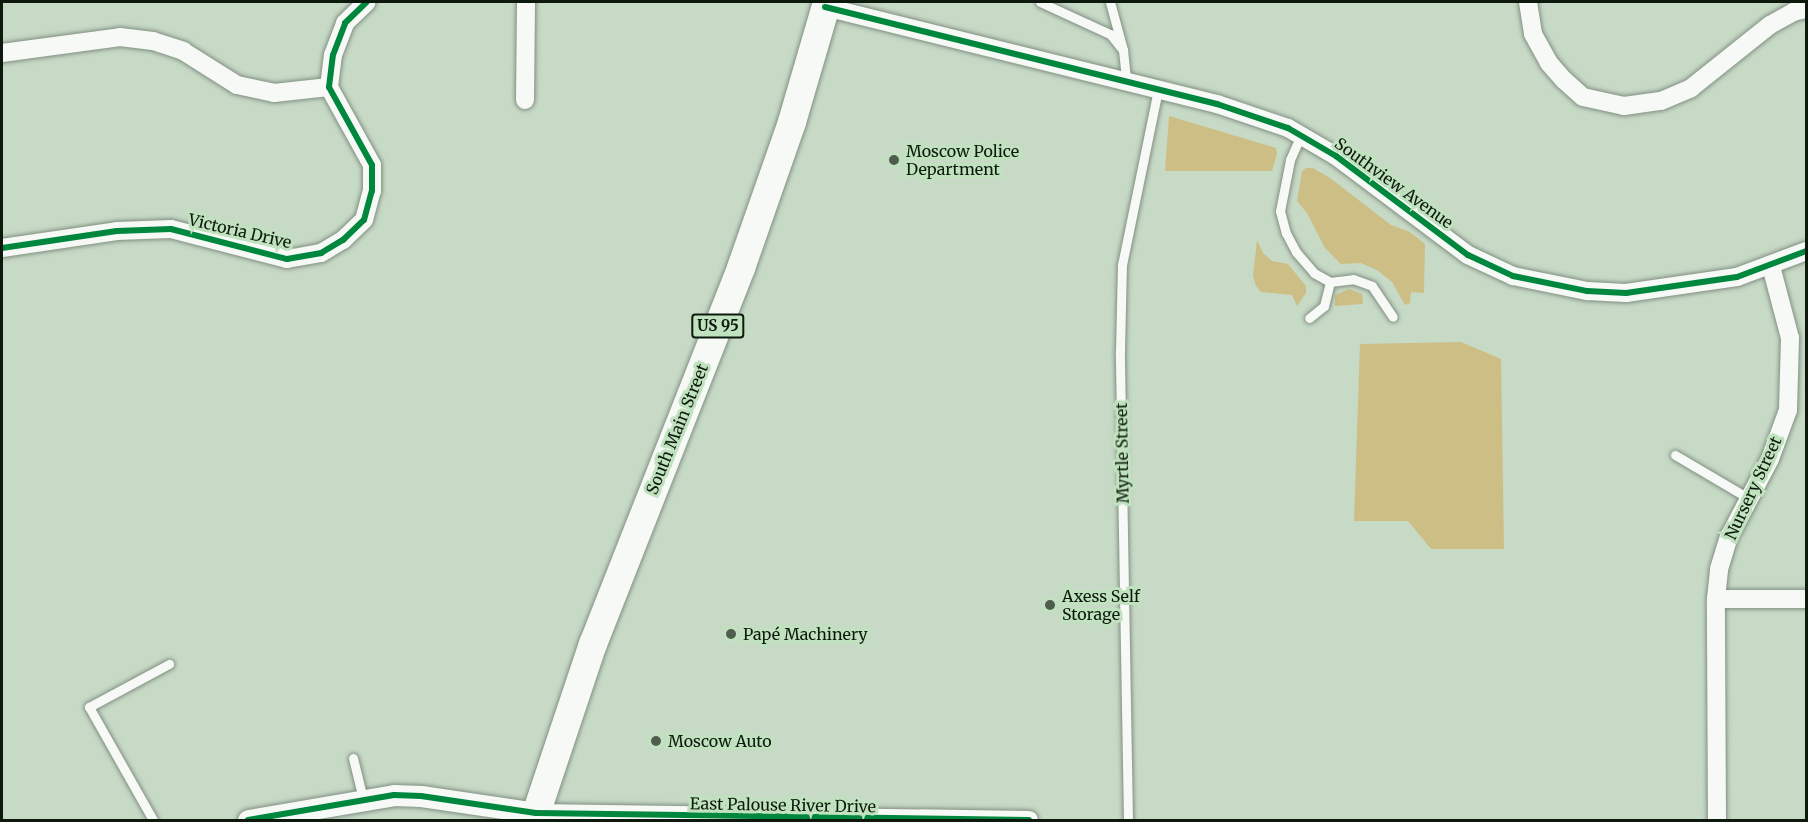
<!DOCTYPE html>
<meta charset="utf-8">
<style>
body{margin:0}
#map{position:relative;width:1808px;height:822px;overflow:hidden;background:#c7dac6;font-family:Merriweather,serif}
div>[style]{position:absolute}
[style*='--x']{left:calc(var(--x)*1px);top:calc(var(--y)*1px);width:calc(var(--w)*1px);rotate:calc(var(--a)*1deg)}
.green>*{inset:0;background:#ccbe85}
.roads{filter:drop-shadow(0 0 2px #829082) drop-shadow(0 0 2px #829082)}
.service>*{height:9px;margin:-4.5px;padding:0 4.5px;transform-origin:4.5px;border-radius:4.5px;background:#f7f9f6}
.minor>*{height:18px;margin:-9px;padding:0 9px;transform-origin:9px;border-radius:9px;background:#f7f9f6}
.tertiary>*{height:21px;margin:-10.5px;padding:0 10.5px;transform-origin:10.5px;border-radius:10.5px;background:#f7f9f6}
.trunk>*{height:28px;margin:-14px;padding:0 14px;transform-origin:14px;border-radius:14px;background:#f7f9f6}
.cycleway>*{height:6px;margin:-3px;padding:0 3px;transform-origin:3px;border-radius:3px;background:#00873e}
.dots>*{width:16px;height:16px;translate:-50% -50%;box-sizing:border-box;border:3px solid #c0e2be;border-radius:50%}
span{translate:-50% -50%;white-space:nowrap;text-align:center;line-height:1.15;-webkit-text-stroke:6px #c0e2be;paint-order:stroke}
.shield-label span{padding:2px 4px;background:#c0e2be;border:2px solid;border-radius:4px;-webkit-text-stroke-width:0}
.shield-label{font-size:15px;color:#0d190d;font-weight:700}
.poi-label{font-size:16px;color:#0d190d}
.left{translate:0 -50%;text-align:left}
.street-label{font-size:16px;color:#0d190d}
.frame{position:absolute;inset:0;border:3px solid #0d190d;pointer-events:none}
</style>
<div id="map">
<div class="green">
<div style="clip-path:polygon(1169px 116px,1276px 148px,1277px 154px,1272px 171px,1165px 171px)"></div>
<div style="clip-path:polygon(1306px 168px,1313px 168px,1330px 178px,1391px 225px,1410px 232px,1425px 244px,1424px 293px,1411px 292px,1410px 303px,1405px 305px,1392px 282px,1377px 270px,1361px 263px,1341px 264px,1325px 248px,1307px 213px,1297px 201px,1302px 171px)"></div>
<div style="clip-path:polygon(1257px 240px,1263px 253px,1272px 261px,1288px 264px,1306px 286px,1306px 293px,1297px 306px,1292px 295px,1261px 292px,1256px 286px,1253px 276px)"></div>
<div style="clip-path:polygon(1349px 289px,1362px 294px,1363px 304px,1335px 306px,1335px 295px)"></div>
<div style="clip-path:polygon(1461px 342px,1501px 359px,1504px 549px,1431px 549px,1408px 521px,1354px 521px,1360px 344px)"></div>
</div>
<div class="roads">
<div class="service">
<div style="--x:1040;--y:2;--w:77;--a:24.6"></div>
<div style="--x:1110;--y:34;--w:21;--a:51"></div>
<div style="--x:1110;--y:2;--w:50;--a:74.8"></div>
<div style="--x:1123;--y:50;--w:31;--a:84"></div>
<div style="--x:1301;--y:135;--w:27;--a:114"></div>
<div style="--x:1290;--y:160;--w:52;--a:101.1"></div>
<div style="--x:1280;--y:211;--w:23;--a:75"></div>
<div style="--x:1286;--y:233;--w:21;--a:62"></div>
<div style="--x:1296;--y:252;--w:28;--a:49"></div>
<div style="--x:1314;--y:273;--w:18;--a:29"></div>
<div style="--x:1330;--y:282;--w:25;--a:104"></div>
<div style="--x:1324;--y:306;--w:19;--a:141"></div>
<div style="--x:1330;--y:282;--w:23;--a:-7"></div>
<div style="--x:1353;--y:279;--w:20;--a:20"></div>
<div style="--x:1372;--y:286;--w:37;--a:56"></div>
<div style="--x:1675;--y:455;--w:85;--a:30.5"></div>
<div style="--x:353;--y:758;--w:42;--a:76.3"></div>
<div style="--x:153;--y:820;--w:130;--a:-119.5"></div>
<div style="--x:89;--y:707;--w:91;--a:-28.3"></div>
<div style="--x:1128;--y:820;--w:469;--a:-91"></div>
<div style="--x:1120;--y:351;--w:86;--a:-88.7"></div>
<div style="--x:1122;--y:265;--w:180;--a:-78.4"></div>
</div>
<div class="minor">
<div style="--x:1528;--y:2;--w:32;--a:81"></div>
<div style="--x:1533;--y:34;--w:33;--a:61"></div>
<div style="--x:1549;--y:63;--w:23;--a:49"></div>
<div style="--x:1564;--y:80;--w:25;--a:42"></div>
<div style="--x:1583;--y:97;--w:42;--a:12.4"></div>
<div style="--x:1624;--y:106;--w:37;--a:-8"></div>
<div style="--x:1661;--y:101;--w:33;--a:-23"></div>
<div style="--x:1691;--y:88;--w:101;--a:-38.6"></div>
<div style="--x:1770;--y:25;--w:26;--a:-29"></div>
<div style="--x:1793;--y:12;--w:13;--a:-13"></div>
<div style="--x:825;--y:7;--w:404;--a:13.9"></div>
<div style="--x:1217;--y:104;--w:75;--a:18.7"></div>
<div style="--x:1288;--y:128;--w:56;--a:30.3"></div>
<div style="--x:1336;--y:156;--w:165;--a:36.9"></div>
<div style="--x:1468;--y:255;--w:50;--a:25"></div>
<div style="--x:1513;--y:276;--w:76;--a:11.5"></div>
<div style="--x:1587;--y:291;--w:39;--a:3"></div>
<div style="--x:1626;--y:293;--w:112;--a:-8.2"></div>
<div style="--x:1737;--y:277;--w:74;--a:-20.6"></div>
<div style="--x:2;--y:53;--w:119;--a:-7.7"></div>
<div style="--x:120;--y:37;--w:33;--a:7"></div>
<div style="--x:153;--y:41;--w:32;--a:18"></div>
<div style="--x:183;--y:51;--w:64;--a:32.2"></div>
<div style="--x:237;--y:85;--w:38;--a:12"></div>
<div style="--x:274;--y:93;--w:55;--a:-6.2"></div>
<div style="--x:525;--y:100;--w:98;--a:-89.4"></div>
<div style="--x:2;--y:248;--w:116;--a:-8.4"></div>
<div style="--x:117;--y:231;--w:54;--a:-2.1"></div>
<div style="--x:171;--y:229;--w:120;--a:14.5"></div>
<div style="--x:287;--y:259;--w:35;--a:-10"></div>
<div style="--x:321;--y:253;--w:26;--a:-31"></div>
<div style="--x:343;--y:240;--w:29;--a:-44"></div>
<div style="--x:364;--y:220;--w:30;--a:-75"></div>
<div style="--x:372;--y:191;--w:26;--a:-90"></div>
<div style="--x:372;--y:165;--w:89;--a:-118.9"></div>
<div style="--x:329;--y:87;--w:32;--a:-83"></div>
<div style="--x:333;--y:55;--w:34;--a:-69"></div>
<div style="--x:345;--y:23;--w:30;--a:-44"></div>
<div style="--x:1716;--y:599;--w:90;--a:0"></div>
<div style="--x:536;--y:813;--w:493;--a:0.8"></div>
<div style="--x:1717;--y:820;--w:221;--a:-90.3"></div>
<div style="--x:1716;--y:599;--w:30;--a:-84"></div>
<div style="--x:1719;--y:569;--w:34;--a:-73"></div>
<div style="--x:1729;--y:537;--w:88;--a:-62.3"></div>
<div style="--x:1770;--y:459;--w:52;--a:-69.8"></div>
<div style="--x:1788;--y:410;--w:72;--a:-88.4"></div>
<div style="--x:1790;--y:338;--w:74;--a:-104.8"></div>
</div>
<div class="tertiary">
<div style="--x:248;--y:820;--w:148;--a:-9.7"></div>
<div style="--x:394;--y:795;--w:27;--a:2"></div>
<div style="--x:421;--y:796;--w:116;--a:8.4"></div>
</div>
<div class="trunk">
<div style="--x:534;--y:820;--w:186;--a:-71.5"></div>
<div style="--x:593;--y:644;--w:404;--a:-68.5"></div>
<div style="--x:741;--y:268;--w:155;--a:-70.7"></div>
<div style="--x:792;--y:122;--w:125;--a:-73.7"></div>
</div>
</div>
<div class="cycleway">
<div style="--x:825;--y:7;--w:404;--a:13.9"></div>
<div style="--x:1217;--y:104;--w:75;--a:18.7"></div>
<div style="--x:1288;--y:128;--w:56;--a:30.3"></div>
<div style="--x:1336;--y:156;--w:165;--a:36.9"></div>
<div style="--x:1468;--y:255;--w:50;--a:25"></div>
<div style="--x:1513;--y:276;--w:76;--a:11.5"></div>
<div style="--x:1587;--y:291;--w:39;--a:3"></div>
<div style="--x:1626;--y:293;--w:112;--a:-8.2"></div>
<div style="--x:1737;--y:277;--w:74;--a:-20.6"></div>
<div style="--x:2;--y:248;--w:116;--a:-8.4"></div>
<div style="--x:117;--y:231;--w:54;--a:-2.1"></div>
<div style="--x:171;--y:229;--w:120;--a:14.5"></div>
<div style="--x:287;--y:259;--w:35;--a:-10"></div>
<div style="--x:321;--y:253;--w:26;--a:-31"></div>
<div style="--x:343;--y:240;--w:29;--a:-44"></div>
<div style="--x:364;--y:220;--w:30;--a:-75"></div>
<div style="--x:372;--y:191;--w:26;--a:-90"></div>
<div style="--x:372;--y:165;--w:89;--a:-118.9"></div>
<div style="--x:329;--y:87;--w:32;--a:-83"></div>
<div style="--x:333;--y:55;--w:34;--a:-69"></div>
<div style="--x:345;--y:23;--w:30;--a:-44"></div>
<div style="--x:248;--y:820;--w:148;--a:-9.7"></div>
<div style="--x:394;--y:795;--w:27;--a:2"></div>
<div style="--x:421;--y:796;--w:116;--a:8.4"></div>
<div style="--x:536;--y:813;--w:493;--a:0.8"></div>
</div>
<div class="dots">
<div style="left:894px;top:160px;background:#4e5d4e"></div>
<div style="left:1050px;top:605px;background:#4e5d4e"></div>
<div style="left:731px;top:634px;background:#4e5d4e"></div>
<div style="left:656px;top:741px;background:#4e5d4e"></div>
</div>
<div class="shield-label">
<span style="left:718px;top:326px">US 95</span>
</div>
<div class="poi-label">
<span class="left" style="left:906px;top:160px">Moscow Police<br>Department</span>
<span class="left" style="left:1062px;top:605px">Axess Self<br>Storage</span>
<span class="left" style="left:743px;top:634px">Papé Machinery</span>
<span class="left" style="left:668px;top:741px">Moscow Auto</span>
</div>
<div class="street-label">
<span style="left:1394px;top:183px;rotate:36deg">Southview Avenue</span>
<span style="left:240px;top:231px;rotate:13deg">Victoria Drive</span>
<span style="left:677px;top:429px;rotate:-68deg">South Main Street</span>
<span style="left:1122px;top:453px;rotate:-91deg">Myrtle Street</span>
<span style="left:1753px;top:488px;rotate:-65deg">Nursery Street</span>
<span style="left:783px;top:805px;rotate:1deg">East Palouse River Drive</span>
</div>
<div class="frame"></div>
</div>
